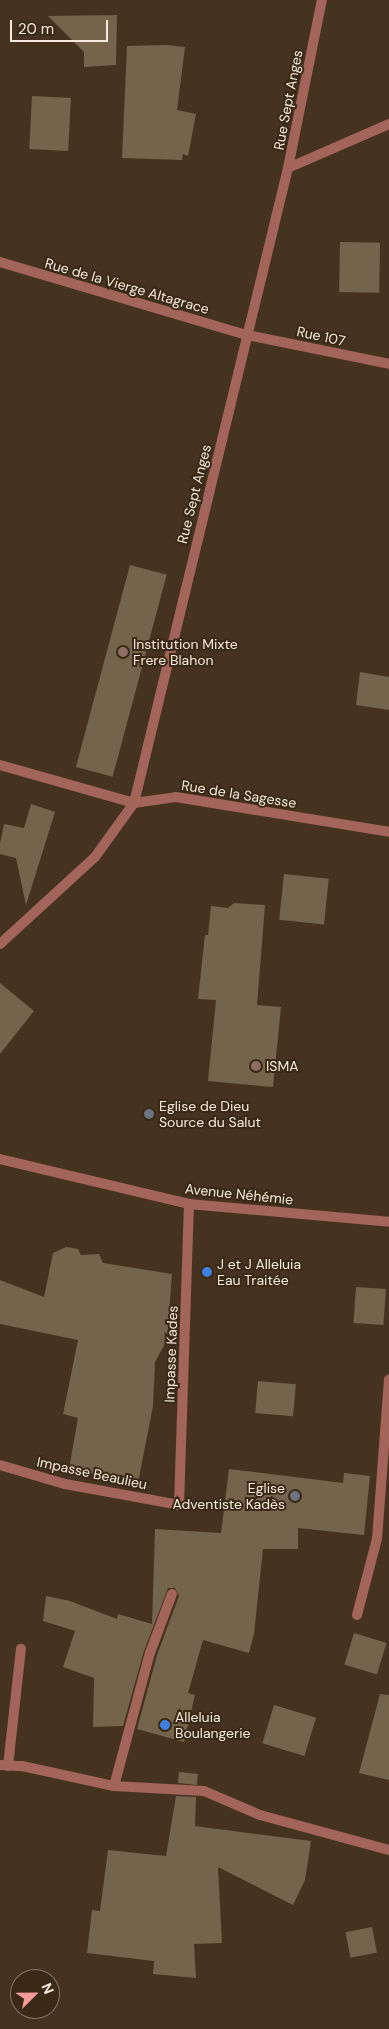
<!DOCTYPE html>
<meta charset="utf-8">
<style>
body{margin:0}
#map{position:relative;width:389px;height:2029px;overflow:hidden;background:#45331f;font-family:"DM Sans",sans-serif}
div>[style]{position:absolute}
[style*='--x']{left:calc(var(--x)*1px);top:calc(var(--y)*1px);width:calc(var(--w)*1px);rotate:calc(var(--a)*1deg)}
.building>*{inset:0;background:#74644c;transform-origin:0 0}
.service>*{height:10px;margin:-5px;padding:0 5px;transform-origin:5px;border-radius:5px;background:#a36459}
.minor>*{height:10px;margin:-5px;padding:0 5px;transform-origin:5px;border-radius:5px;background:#a36459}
.tertiary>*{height:10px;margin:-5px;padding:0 5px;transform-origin:5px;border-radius:5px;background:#a36459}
.dots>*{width:14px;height:14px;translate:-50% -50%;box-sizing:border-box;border:2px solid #3a2915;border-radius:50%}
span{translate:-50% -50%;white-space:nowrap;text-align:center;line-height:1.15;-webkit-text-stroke:4px #3a2915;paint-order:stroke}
.street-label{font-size:14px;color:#f5e9dd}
.poi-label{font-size:14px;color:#f5e9dd}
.left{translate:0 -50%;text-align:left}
.right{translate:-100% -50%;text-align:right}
.north{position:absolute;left:10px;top:1969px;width:50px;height:50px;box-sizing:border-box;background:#3a2915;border:1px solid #857665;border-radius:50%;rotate:67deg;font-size:14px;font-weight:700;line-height:20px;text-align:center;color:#f5e9dd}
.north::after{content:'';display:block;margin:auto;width:18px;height:22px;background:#f59b97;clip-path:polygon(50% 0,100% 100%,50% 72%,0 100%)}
.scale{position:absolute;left:10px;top:20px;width:98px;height:22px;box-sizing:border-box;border:2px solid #f5e9dd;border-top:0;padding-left:6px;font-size:15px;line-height:18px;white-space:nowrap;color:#f5e9dd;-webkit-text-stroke:4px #3a2915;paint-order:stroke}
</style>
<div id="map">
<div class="building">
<div style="clip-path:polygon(117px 15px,116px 65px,84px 67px,84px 52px,48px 16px)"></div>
<div style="clip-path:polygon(167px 45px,185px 47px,177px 110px,196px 114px,188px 156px,183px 154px,182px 160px,122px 158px,127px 46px)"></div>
<div style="left:32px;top:96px;width:39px;height:53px;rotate:3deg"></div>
<div style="left:340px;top:242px;width:40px;height:50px;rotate:1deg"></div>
<div style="left:130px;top:565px;width:38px;height:209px;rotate:15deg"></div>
<div style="clip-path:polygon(360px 672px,389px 677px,389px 710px,356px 705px)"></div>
<div style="clip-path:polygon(31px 804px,55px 812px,26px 905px,16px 858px,0 854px,0 844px,4px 824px,24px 828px)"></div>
<div style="left:284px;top:874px;width:45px;height:46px;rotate:6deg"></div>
<div style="clip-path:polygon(234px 903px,265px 905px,257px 1005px,281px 1007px,273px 1087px,208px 1081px,216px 1000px,198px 999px,205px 935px,208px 935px,211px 906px,228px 908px)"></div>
<div style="clip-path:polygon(0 983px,34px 1011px,0 1054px)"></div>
<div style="clip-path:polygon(66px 1247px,78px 1249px,81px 1255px,99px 1254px,103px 1263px,172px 1274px,167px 1340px,155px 1362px,153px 1406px,138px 1483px,69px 1469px,78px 1418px,63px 1414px,78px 1340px,0 1324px,0 1280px,44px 1297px,53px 1253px)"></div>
<div style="left:356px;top:1287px;width:30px;height:36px;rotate:4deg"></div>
<div style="left:258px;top:1381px;width:38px;height:32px;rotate:5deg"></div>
<div style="clip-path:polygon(229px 1469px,343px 1483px,344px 1473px,370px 1476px,364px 1535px,298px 1528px,298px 1549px,263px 1549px,254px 1634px,249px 1653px,203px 1640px,188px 1693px,195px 1695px,184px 1742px,137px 1729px,157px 1655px,179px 1596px,175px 1588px,168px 1588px,144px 1651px,123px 1726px,93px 1727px,94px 1678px,63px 1667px,75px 1631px,43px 1621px,46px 1596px,70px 1601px,117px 1619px,118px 1614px,152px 1624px,155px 1529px,221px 1533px)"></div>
<div style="left:354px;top:1633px;width:34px;height:33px;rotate:17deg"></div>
<div style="clip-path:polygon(380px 1694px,389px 1695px,389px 1780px,359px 1773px)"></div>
<div style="left:274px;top:1705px;width:44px;height:40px;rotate:17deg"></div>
<div style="left:179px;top:1772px;width:19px;height:11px;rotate:6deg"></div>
<div style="clip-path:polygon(176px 1796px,196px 1797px,195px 1826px,311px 1841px,305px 1880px,293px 1905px,218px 1867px,222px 1943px,194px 1944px,196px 1978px,153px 1974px,154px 1961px,87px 1953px,92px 1910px,100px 1911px,108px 1850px,166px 1856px)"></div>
<div style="left:372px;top:1927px;width:26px;height:27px;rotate:79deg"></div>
</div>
<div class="service">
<div style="--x:8;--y:1766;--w:118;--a:-83.7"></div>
</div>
<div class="minor">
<div style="--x:288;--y:168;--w:110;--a:-23.5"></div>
<div style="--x:0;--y:262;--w:258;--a:16.5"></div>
<div style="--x:247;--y:335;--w:145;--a:11.5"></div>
<div style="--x:0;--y:765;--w:139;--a:15.8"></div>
<div style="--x:134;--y:803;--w:42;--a:-8.1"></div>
<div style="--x:176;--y:797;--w:216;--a:9.3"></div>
<div style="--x:0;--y:944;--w:129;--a:-42.5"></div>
<div style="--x:95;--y:857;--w:67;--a:-54.2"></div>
<div style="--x:134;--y:803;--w:653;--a:-76.37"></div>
<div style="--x:288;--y:168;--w:171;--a:-78.6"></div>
<div style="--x:0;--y:1465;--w:68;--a:16.3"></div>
<div style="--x:65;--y:1484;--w:116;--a:10.4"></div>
<div style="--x:179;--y:1505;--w:301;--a:-88.1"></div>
<div style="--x:357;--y:1615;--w:79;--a:-75.3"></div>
<div style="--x:377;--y:1539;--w:160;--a:-85.7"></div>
<div style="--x:0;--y:1765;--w:22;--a:3"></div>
<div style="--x:22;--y:1766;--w:94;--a:12.3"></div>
<div style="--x:114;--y:1786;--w:90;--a:3.2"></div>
<div style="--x:204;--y:1791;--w:61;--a:23.2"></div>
<div style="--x:260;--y:1815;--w:134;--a:15.2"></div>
<div style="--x:114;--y:1786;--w:138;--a:-74.9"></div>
<div style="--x:150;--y:1653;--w:63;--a:-69.6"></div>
</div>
<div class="tertiary">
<div style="--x:0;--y:1159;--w:194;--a:13.4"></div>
<div style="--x:189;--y:1204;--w:201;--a:5.1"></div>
</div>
<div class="dots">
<div style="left:123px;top:652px;background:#8d6e63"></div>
<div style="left:256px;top:1066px;background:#8d6e63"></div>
<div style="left:149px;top:1114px;background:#6b7280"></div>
<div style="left:207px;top:1272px;background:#3f7fe0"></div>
<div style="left:295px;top:1496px;background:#6b7280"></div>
<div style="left:165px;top:1725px;background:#3f7fe0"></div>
</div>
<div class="street-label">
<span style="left:288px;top:100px;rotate:-79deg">Rue Sept Anges</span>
<span style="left:127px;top:286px;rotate:16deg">Rue de la Vierge Altagrace</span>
<span style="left:321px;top:336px;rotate:12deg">Rue 107</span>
<span style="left:194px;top:494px;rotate:-76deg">Rue Sept Anges</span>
<span style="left:239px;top:794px;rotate:9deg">Rue de la Sagesse</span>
<span style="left:239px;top:1194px;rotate:6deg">Avenue Néhémie</span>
<span style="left:171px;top:1354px;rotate:-88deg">Impasse Kades</span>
<span style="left:92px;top:1473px;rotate:12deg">Impasse Beaulieu</span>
</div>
<div class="poi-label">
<span class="left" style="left:133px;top:652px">Institution Mixte<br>Frere Blahon</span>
<span class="left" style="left:266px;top:1066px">ISMA</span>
<span class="left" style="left:159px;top:1114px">Eglise de Dieu<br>Source du Salut</span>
<span class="left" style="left:217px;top:1272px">J et J Alleluia<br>Eau Traitée</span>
<span class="right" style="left:285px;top:1496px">Eglise<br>Adventiste Kadès</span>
<span class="left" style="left:175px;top:1725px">Alleluia<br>Boulangerie</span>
</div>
<div class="north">N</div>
<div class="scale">20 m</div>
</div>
